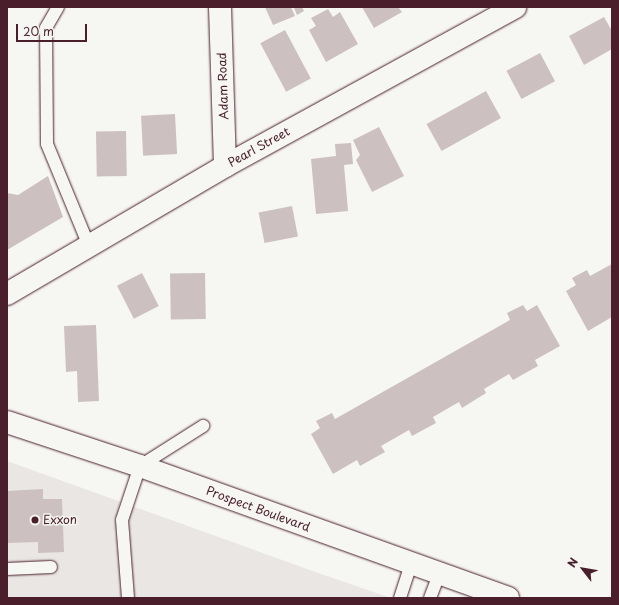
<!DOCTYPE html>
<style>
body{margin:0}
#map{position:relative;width:619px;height:605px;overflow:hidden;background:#f6f6f2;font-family:"Playpen Sans",sans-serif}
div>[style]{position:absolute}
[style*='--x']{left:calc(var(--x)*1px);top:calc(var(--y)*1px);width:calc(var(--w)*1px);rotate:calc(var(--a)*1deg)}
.built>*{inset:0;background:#e9e6e3}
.building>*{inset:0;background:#ccc1c0;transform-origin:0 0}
.roads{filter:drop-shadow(0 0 1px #4a1f2b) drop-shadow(0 0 1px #4a1f2b)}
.service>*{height:12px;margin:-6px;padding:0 6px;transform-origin:6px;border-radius:6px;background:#f6f6f2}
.minor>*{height:22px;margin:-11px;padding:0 11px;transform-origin:11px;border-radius:11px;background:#f6f6f2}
.tertiary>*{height:22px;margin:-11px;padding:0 11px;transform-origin:11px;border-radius:11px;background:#f6f6f2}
.dots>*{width:11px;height:11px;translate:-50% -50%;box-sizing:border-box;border:2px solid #f6f6f2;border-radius:50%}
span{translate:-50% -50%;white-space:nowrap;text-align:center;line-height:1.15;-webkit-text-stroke:3px #f6f6f2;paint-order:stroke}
.street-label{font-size:12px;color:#4a1f2b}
.poi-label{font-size:12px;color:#4a1f2b}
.left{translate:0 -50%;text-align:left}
.frame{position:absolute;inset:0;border:8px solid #4a1f2b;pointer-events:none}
.north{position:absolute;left:563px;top:549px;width:40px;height:40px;-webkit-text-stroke:3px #f6f6f2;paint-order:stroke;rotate:301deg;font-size:11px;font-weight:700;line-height:16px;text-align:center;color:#4a1f2b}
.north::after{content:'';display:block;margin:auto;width:14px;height:18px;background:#4a1f2b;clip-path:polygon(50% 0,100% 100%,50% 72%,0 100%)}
.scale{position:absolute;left:16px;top:24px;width:71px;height:18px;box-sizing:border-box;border:2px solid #4a1f2b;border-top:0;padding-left:5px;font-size:12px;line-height:14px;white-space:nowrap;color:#4a1f2b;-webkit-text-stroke:3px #f6f6f2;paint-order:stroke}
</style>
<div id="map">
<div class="built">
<div style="clip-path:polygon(7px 461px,321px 574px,391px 598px,7px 598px)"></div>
</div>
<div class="building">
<div style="clip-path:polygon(265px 7px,291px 7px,295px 16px,273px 25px)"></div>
<div style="clip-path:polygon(295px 7px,302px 7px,304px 11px,297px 15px,294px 8px)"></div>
<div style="clip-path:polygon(362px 7px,398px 7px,402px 12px,374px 28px)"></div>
<div style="clip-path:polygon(328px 9px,333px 17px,340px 12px,358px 44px,326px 62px,309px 30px,316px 26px,311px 18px)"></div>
<div style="clip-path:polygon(604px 17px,612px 31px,612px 49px,584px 65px,569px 36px)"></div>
<div style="left:285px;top:30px;width:55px;height:28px;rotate:62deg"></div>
<div style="left:540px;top:53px;width:32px;height:38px;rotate:62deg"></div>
<div style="left:486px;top:91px;width:31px;height:68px;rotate:61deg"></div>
<div style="left:175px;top:114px;width:40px;height:34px;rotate:87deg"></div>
<div style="clip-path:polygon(379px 127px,404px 176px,372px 192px,356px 160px,360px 155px,353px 140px)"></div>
<div style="left:126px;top:131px;width:45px;height:30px;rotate:89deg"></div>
<div style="clip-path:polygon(351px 143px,353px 164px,344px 165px,348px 211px,316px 214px,311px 159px,336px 156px,335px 144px)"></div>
<div style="clip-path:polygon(48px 176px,63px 217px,7px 250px,7px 193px,18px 195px)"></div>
<div style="left:292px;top:206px;width:31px;height:34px;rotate:79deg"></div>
<div style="clip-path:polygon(612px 264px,612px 317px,588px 331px,566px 291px,576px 285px,572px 278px,587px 270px,590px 276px)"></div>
<div style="left:142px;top:273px;width:37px;height:28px;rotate:63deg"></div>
<div style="left:205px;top:273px;width:46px;height:35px;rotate:89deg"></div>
<div style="clip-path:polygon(523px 305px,527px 311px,537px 305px,560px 346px,535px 360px,538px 366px,513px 380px,509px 374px,484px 389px,486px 393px,462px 408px,459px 402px,433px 417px,436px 423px,412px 436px,409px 430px,381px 446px,385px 452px,360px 466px,357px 460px,333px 474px,311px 434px,320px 428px,316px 421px,332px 413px,335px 419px,510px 320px,507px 313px)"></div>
<div style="clip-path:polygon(96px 325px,99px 401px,78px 402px,77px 371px,66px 372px,64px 326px)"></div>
<div style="clip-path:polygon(43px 489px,43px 499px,62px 499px,64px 552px,38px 553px,38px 542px,7px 543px,7px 491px)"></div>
</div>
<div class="roads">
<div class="service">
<div style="--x:58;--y:7;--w:24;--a:120"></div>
<div style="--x:46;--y:28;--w:116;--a:89.5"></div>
<div style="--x:47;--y:144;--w:110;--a:67.6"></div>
<div style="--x:7;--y:569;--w:44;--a:-2.6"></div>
<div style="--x:128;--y:598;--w:78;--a:-94.4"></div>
<div style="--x:122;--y:520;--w:57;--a:-71.6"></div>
<div style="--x:140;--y:466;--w:75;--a:-32.4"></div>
<div style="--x:400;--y:598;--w:35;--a:-72"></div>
<div style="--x:430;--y:598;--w:25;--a:-69"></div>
</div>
<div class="minor">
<div style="--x:220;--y:7;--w:159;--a:88.2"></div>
<div style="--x:7;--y:294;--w:253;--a:-30.4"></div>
<div style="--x:225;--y:166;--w:331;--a:-28.7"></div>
</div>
<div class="tertiary">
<div style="--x:7;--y:422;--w:140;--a:18.3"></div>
<div style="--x:140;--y:466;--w:391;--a:19.7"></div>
</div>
</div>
<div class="dots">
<div style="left:35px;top:520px;background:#4a1f2b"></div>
</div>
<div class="street-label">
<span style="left:223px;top:86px;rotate:-92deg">Adam Road</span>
<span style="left:259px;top:147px;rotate:-29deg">Pearl Street</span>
<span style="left:258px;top:509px;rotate:20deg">Prospect Boulevard</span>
</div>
<div class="poi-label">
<span class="left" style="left:43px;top:520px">Exxon</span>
</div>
<div class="frame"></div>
<div class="north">N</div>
<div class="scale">20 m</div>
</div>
